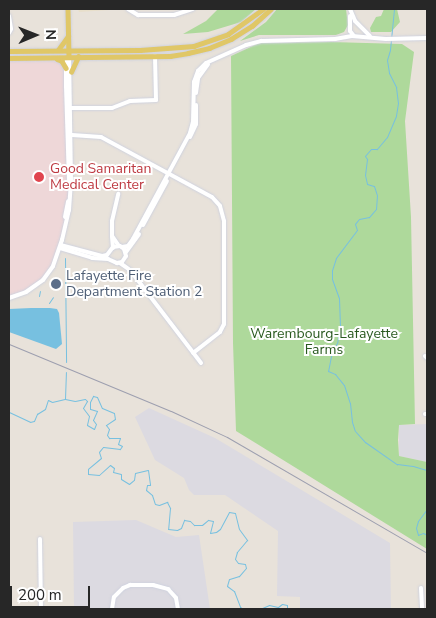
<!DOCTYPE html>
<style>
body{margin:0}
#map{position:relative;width:436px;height:618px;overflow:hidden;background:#e8e2da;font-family:"Nunito Sans",sans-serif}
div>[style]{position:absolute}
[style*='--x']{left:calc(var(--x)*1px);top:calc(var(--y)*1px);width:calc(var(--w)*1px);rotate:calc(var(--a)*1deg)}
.industrial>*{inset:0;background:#dcdae1}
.education>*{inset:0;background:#e8dfca}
.medical>*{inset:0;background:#eed7d8}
.green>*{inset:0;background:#aed99b}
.water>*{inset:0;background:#77c0e0}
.stream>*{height:1px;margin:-0.5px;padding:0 0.5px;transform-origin:0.5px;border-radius:0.5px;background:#77c0e0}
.roads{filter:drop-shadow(0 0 1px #cfd2de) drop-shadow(0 0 1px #cfd2de)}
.minor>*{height:4px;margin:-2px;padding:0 2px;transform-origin:2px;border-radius:2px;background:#fff}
.major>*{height:4.5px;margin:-2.25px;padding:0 2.25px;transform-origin:2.25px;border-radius:2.25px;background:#e0c767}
.rail>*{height:1px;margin:-0.5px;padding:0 0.5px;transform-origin:0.5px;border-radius:0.5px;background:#9d9faf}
.dots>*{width:14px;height:14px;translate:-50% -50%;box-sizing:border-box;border:2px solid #fff;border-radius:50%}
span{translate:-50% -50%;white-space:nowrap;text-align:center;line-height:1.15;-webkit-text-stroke:4px #fff;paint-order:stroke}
.health-label{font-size:14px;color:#be3a42}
.left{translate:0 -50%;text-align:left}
.service-label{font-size:14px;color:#4e5e75}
.park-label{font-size:14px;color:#2a5a20}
.frame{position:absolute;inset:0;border:10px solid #272727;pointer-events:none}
.north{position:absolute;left:10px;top:10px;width:50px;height:50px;-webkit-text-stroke:4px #fff;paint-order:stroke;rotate:89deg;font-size:14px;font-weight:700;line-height:20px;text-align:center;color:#272727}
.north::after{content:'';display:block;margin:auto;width:18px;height:22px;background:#272727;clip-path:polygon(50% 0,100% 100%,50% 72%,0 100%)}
.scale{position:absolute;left:10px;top:586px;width:80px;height:22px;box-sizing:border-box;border:2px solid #272727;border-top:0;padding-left:6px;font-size:15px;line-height:18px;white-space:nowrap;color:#272727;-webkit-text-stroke:4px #fff;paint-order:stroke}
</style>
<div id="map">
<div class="industrial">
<div style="clip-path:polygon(149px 408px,215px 438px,390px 543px,391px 609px,300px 609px,300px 597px,277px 596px,278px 531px,225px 495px,194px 495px,189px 490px,184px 478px,155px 460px,135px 417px)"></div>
<div style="clip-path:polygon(427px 424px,427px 462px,399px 456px,399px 425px)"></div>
<div style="clip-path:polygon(136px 520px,176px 537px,199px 535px,210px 609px,74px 609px,73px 522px)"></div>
</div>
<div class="education">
<div style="clip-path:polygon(78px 9px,124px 9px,79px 12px)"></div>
</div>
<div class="medical">
<div style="clip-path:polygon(53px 57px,62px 61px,66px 68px,70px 187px,65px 223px,57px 258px,39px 284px,9px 298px,9px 58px)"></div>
</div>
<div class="green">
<div style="clip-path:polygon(218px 9px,256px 9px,241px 22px,208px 32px,183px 34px,206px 21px)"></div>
<div style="clip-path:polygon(277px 9px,346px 9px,348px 25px,344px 32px,336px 35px,259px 35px,240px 41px,266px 22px)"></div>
<div style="clip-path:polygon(384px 9px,397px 9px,400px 22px,391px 32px,371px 32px,370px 28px,376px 17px,381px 16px)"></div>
<div style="clip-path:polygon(331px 42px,402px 44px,414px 52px,405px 121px,411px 217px,415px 424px,399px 425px,398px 440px,399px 456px,427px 462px,427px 549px,236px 431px,233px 343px,231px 56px,259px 43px)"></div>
</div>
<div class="water">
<div style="clip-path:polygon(31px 308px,50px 308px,57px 309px,59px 313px,62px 344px,56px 349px,9px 332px,9px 309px)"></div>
</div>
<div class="stream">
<div style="--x:394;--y:9;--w:41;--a:95.6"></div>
<div style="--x:390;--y:50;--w:10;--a:107"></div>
<div style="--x:387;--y:60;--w:13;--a:81"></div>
<div style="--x:389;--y:73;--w:16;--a:63"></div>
<div style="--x:396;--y:87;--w:16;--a:83"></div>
<div style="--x:398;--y:103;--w:13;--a:99"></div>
<div style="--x:396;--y:116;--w:23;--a:113"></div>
<div style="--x:387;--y:137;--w:16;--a:130"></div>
<div style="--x:377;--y:149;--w:6;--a:180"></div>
<div style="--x:371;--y:149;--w:9;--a:131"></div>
<div style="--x:365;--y:156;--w:4;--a:56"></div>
<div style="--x:367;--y:159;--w:16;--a:97"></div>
<div style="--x:365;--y:175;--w:9;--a:77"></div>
<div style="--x:367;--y:184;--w:7;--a:16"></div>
<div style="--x:374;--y:186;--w:9;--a:72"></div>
<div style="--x:377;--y:195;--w:14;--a:94"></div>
<div style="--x:376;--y:209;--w:11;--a:131"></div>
<div style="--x:369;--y:217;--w:10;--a:169"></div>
<div style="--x:359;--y:219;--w:6;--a:129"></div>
<div style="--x:355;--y:224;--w:6;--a:72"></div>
<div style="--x:357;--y:230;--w:35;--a:127"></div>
<div style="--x:336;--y:258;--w:13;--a:108"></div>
<div style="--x:332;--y:270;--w:9;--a:90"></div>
<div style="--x:332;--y:279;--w:20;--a:70"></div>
<div style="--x:339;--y:298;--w:27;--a:88"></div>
<div style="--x:340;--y:325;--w:18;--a:99"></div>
<div style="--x:337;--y:343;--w:9;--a:122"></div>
<div style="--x:332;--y:351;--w:20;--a:101"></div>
<div style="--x:328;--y:371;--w:8;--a:23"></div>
<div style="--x:335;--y:374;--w:14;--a:51"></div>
<div style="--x:344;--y:385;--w:19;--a:72"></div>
<div style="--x:350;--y:403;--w:19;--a:84"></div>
<div style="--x:352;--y:422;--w:9;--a:72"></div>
<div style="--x:355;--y:431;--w:15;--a:48"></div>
<div style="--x:365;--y:442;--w:39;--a:35"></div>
<div style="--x:397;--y:464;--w:16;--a:7"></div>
<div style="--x:413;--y:466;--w:14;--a:17"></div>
<div style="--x:426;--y:470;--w:4;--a:76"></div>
<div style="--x:65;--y:258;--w:104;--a:89.4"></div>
<div style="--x:39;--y:296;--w:5;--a:-79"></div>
<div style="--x:49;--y:303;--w:7;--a:-56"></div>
<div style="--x:65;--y:399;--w:27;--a:-88"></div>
<div style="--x:9;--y:412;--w:23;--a:25"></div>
<div style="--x:30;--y:422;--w:4;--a:-14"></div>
<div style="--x:34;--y:421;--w:8;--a:-67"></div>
<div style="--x:37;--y:414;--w:9;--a:-32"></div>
<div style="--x:45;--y:409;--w:9;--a:-72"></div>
<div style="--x:48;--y:400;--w:4;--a:27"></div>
<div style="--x:52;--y:402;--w:13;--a:-13"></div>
<div style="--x:65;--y:399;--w:10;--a:11"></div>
<div style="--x:75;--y:401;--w:10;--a:-11"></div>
<div style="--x:85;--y:399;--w:3;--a:45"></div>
<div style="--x:87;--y:401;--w:8;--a:120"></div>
<div style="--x:83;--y:408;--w:10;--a:53"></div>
<div style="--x:89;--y:416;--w:9;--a:103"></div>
<div style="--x:87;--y:425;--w:8;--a:30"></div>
<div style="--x:94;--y:429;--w:5;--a:-68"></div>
<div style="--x:96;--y:424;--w:5;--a:-127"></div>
<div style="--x:93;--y:420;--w:10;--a:-66"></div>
<div style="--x:97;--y:411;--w:7;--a:-164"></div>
<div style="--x:90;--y:409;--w:7;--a:-90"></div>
<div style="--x:90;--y:402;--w:7;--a:-63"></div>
<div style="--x:93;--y:396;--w:4;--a:14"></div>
<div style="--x:97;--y:397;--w:12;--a:66"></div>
<div style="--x:102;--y:408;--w:13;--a:23"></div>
<div style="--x:114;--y:413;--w:6;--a:81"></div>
<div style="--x:115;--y:419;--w:11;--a:146"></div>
<div style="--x:106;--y:425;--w:5;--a:53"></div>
<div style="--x:109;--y:429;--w:6;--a:108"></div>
<div style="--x:107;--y:435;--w:4;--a:56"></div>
<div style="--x:109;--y:438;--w:11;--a:0"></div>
<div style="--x:120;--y:438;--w:6;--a:108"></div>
<div style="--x:118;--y:444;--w:4;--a:27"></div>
<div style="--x:122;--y:446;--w:4;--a:124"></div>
<div style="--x:120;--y:449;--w:17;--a:-173"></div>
<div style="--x:103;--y:447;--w:6;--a:129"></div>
<div style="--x:99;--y:452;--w:6;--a:72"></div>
<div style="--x:101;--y:458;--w:17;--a:140"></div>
<div style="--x:88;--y:469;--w:5;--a:90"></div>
<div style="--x:88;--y:474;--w:11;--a:5"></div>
<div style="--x:99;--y:475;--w:15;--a:-42"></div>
<div style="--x:110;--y:465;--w:5;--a:37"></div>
<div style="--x:114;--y:468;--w:4;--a:104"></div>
<div style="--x:113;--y:472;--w:8;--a:14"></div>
<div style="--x:121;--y:474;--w:5;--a:90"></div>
<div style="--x:121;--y:479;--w:9;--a:32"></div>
<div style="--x:129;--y:484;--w:6;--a:-39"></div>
<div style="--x:134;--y:480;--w:7;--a:-82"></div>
<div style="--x:135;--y:473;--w:13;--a:-13"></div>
<div style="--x:148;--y:470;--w:15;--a:82"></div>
<div style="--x:150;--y:485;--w:3;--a:180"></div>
<div style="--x:147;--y:485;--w:5;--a:101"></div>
<div style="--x:146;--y:490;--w:8;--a:40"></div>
<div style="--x:152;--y:495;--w:9;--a:72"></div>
<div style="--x:155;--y:504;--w:4;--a:14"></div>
<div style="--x:159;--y:505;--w:9;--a:-21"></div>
<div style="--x:167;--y:502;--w:7;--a:63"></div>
<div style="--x:170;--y:508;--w:21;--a:95"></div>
<div style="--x:168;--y:529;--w:9;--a:6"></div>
<div style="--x:177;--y:530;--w:4;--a:-27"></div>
<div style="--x:181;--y:528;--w:9;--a:-69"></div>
<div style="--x:184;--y:520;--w:6;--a:9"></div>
<div style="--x:190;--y:521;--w:6;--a:45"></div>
<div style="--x:194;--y:525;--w:8;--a:0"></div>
<div style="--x:202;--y:525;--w:8;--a:-40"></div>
<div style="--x:208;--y:520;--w:5;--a:11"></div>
<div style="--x:213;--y:521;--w:12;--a:104"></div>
<div style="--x:210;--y:533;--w:6;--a:-9"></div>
<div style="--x:216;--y:532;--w:5;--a:-37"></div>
<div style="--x:220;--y:529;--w:19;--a:-62"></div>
<div style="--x:229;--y:512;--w:6;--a:9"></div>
<div style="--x:235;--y:513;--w:16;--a:76"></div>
<div style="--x:239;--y:529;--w:14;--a:54"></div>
<div style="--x:247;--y:540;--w:16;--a:130"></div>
<div style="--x:237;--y:552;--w:7;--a:106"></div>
<div style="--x:235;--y:559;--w:5;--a:53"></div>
<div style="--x:238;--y:563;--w:7;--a:8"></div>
<div style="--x:245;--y:564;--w:4;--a:76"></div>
<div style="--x:246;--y:568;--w:11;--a:131"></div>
<div style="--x:239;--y:576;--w:10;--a:163"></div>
<div style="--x:229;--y:579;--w:7;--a:106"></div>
<div style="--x:227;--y:586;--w:9;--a:36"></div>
<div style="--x:234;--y:591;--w:17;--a:69"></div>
<div style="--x:240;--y:607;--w:4;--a:34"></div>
<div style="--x:427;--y:509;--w:15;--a:127"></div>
<div style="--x:418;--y:521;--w:7;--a:106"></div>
<div style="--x:416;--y:528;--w:7;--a:74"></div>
<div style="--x:418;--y:535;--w:5;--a:-22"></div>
<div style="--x:423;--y:533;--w:4;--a:27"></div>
<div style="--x:260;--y:609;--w:10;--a:-24"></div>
<div style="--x:269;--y:605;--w:9;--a:13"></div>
<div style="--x:278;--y:607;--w:5;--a:-37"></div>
<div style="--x:282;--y:604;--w:5;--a:11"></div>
<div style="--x:287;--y:605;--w:4;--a:90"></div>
</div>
<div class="roads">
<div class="minor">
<div style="--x:128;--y:9;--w:12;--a:31"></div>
<div style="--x:138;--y:15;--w:36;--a:0"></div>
<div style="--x:174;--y:15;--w:20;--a:-18"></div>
<div style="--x:350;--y:9;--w:13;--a:67"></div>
<div style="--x:355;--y:21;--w:21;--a:45"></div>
<div style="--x:9;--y:16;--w:13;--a:81"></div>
<div style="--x:11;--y:29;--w:4;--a:117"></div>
<div style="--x:350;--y:16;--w:15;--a:90"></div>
<div style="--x:350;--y:31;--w:6;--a:51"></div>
<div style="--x:69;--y:57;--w:7;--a:117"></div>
<div style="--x:66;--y:63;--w:23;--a:90"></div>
<div style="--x:66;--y:86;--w:96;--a:88.2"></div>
<div style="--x:196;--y:93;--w:15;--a:-82"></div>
<div style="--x:198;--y:78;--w:17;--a:-54"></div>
<div style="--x:71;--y:108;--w:41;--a:0"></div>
<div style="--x:112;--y:108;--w:19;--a:-21"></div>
<div style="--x:130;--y:101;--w:26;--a:-2"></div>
<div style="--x:156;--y:100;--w:44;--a:-91.3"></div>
<div style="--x:72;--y:135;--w:29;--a:4"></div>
<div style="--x:101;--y:137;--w:126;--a:28.4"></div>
<div style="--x:212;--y:197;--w:12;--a:48"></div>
<div style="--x:220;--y:206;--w:16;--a:75"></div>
<div style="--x:224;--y:221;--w:103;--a:90"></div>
<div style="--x:224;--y:324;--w:9;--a:117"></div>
<div style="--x:220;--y:332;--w:34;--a:142"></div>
<div style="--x:190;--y:137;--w:14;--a:-65"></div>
<div style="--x:196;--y:124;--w:19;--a:-90"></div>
<div style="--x:65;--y:217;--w:16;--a:-79"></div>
<div style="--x:143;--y:225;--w:50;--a:-61.4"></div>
<div style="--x:112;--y:236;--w:15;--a:-90"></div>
<div style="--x:112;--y:221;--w:28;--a:-77"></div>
<div style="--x:122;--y:247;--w:6;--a:-9"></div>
<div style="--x:128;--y:246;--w:9;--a:-54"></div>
<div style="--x:133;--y:239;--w:120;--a:-61.7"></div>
<div style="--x:190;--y:133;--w:11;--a:-75"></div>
<div style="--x:193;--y:122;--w:40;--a:-88.6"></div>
<div style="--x:194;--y:82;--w:12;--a:-70"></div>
<div style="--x:198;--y:71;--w:11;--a:-45"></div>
<div style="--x:206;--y:63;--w:44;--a:-24.2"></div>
<div style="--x:246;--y:45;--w:16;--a:-15"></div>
<div style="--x:261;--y:41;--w:74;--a:-1.5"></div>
<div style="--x:335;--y:39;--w:17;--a:-10"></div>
<div style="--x:352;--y:36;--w:34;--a:5"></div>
<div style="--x:386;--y:39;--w:41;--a:-1.4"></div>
<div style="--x:60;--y:248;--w:34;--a:17"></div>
<div style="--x:92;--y:258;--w:16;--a:4"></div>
<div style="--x:108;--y:259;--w:10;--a:24"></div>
<div style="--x:117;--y:263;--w:5;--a:-11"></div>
<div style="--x:122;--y:262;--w:7;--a:-56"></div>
<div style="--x:126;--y:256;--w:7;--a:-106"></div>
<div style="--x:124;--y:249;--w:5;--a:-143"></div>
<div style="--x:120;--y:246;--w:7;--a:172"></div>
<div style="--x:113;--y:247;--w:10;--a:127"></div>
<div style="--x:107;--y:255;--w:5;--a:169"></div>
<div style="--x:102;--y:256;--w:42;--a:-165"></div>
<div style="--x:113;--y:248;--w:12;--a:-95"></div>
<div style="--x:112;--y:236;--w:12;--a:55"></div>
<div style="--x:126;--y:252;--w:22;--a:-54"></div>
<div style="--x:120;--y:263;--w:12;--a:35"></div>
<div style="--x:130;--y:270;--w:117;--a:52.6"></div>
<div style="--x:9;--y:298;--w:18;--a:-19"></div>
<div style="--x:26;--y:292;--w:21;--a:-35"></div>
<div style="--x:43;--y:280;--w:17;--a:-54"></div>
<div style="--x:53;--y:266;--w:28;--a:-71"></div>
<div style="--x:62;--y:240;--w:31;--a:-77"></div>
<div style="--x:69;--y:210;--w:30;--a:-86"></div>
<div style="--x:71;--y:180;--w:123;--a:-90.9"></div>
<div style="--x:425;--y:356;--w:3;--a:45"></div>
<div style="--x:425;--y:414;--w:2;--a:0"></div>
<div style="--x:40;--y:539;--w:70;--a:89.2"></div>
<div style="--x:421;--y:588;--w:21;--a:87"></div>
<div style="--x:112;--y:609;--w:12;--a:-81"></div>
<div style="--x:114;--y:597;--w:13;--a:-45"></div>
<div style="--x:123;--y:588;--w:8;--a:-23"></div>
<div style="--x:130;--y:585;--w:23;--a:0"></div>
<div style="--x:153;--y:585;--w:16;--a:15"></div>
<div style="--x:168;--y:589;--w:12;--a:48"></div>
<div style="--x:176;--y:598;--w:11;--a:80"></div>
</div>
<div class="major">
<div style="--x:68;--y:9;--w:48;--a:88.8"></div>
<div style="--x:58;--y:50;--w:17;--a:-54"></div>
<div style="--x:9;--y:51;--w:131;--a:-0.4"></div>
<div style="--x:140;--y:50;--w:54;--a:-4.2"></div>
<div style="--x:194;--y:46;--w:36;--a:-19"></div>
<div style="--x:228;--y:34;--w:43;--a:-35.5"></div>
<div style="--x:9;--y:58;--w:161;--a:-0.7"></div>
<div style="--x:170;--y:56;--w:18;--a:-9"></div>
<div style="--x:188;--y:53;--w:22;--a:-13"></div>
<div style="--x:209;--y:48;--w:24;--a:-22"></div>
<div style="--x:231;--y:39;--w:25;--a:-32"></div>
<div style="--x:252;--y:26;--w:25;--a:-42"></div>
<div style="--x:57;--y:59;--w:5;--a:22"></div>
<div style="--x:62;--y:61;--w:8;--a:60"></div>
<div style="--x:71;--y:72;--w:17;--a:-65"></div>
</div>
</div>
<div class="rail">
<div style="--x:9;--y:344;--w:175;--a:22.5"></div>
<div style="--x:171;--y:411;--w:62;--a:24.9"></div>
<div style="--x:227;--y:437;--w:231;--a:30.1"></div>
</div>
<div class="dots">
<div style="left:39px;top:177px;background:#e0444e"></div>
<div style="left:56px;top:284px;background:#5c6f8a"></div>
</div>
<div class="health-label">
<span class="left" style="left:50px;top:177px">Good Samaritan<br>Medical Center</span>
</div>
<div class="service-label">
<span class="left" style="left:66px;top:284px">Lafayette Fire<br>Department Station 2</span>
</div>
<div class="park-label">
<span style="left:324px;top:342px">Warembourg-Lafayette<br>Farms</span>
</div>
<div class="frame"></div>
<div class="north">N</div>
<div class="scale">200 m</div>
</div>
